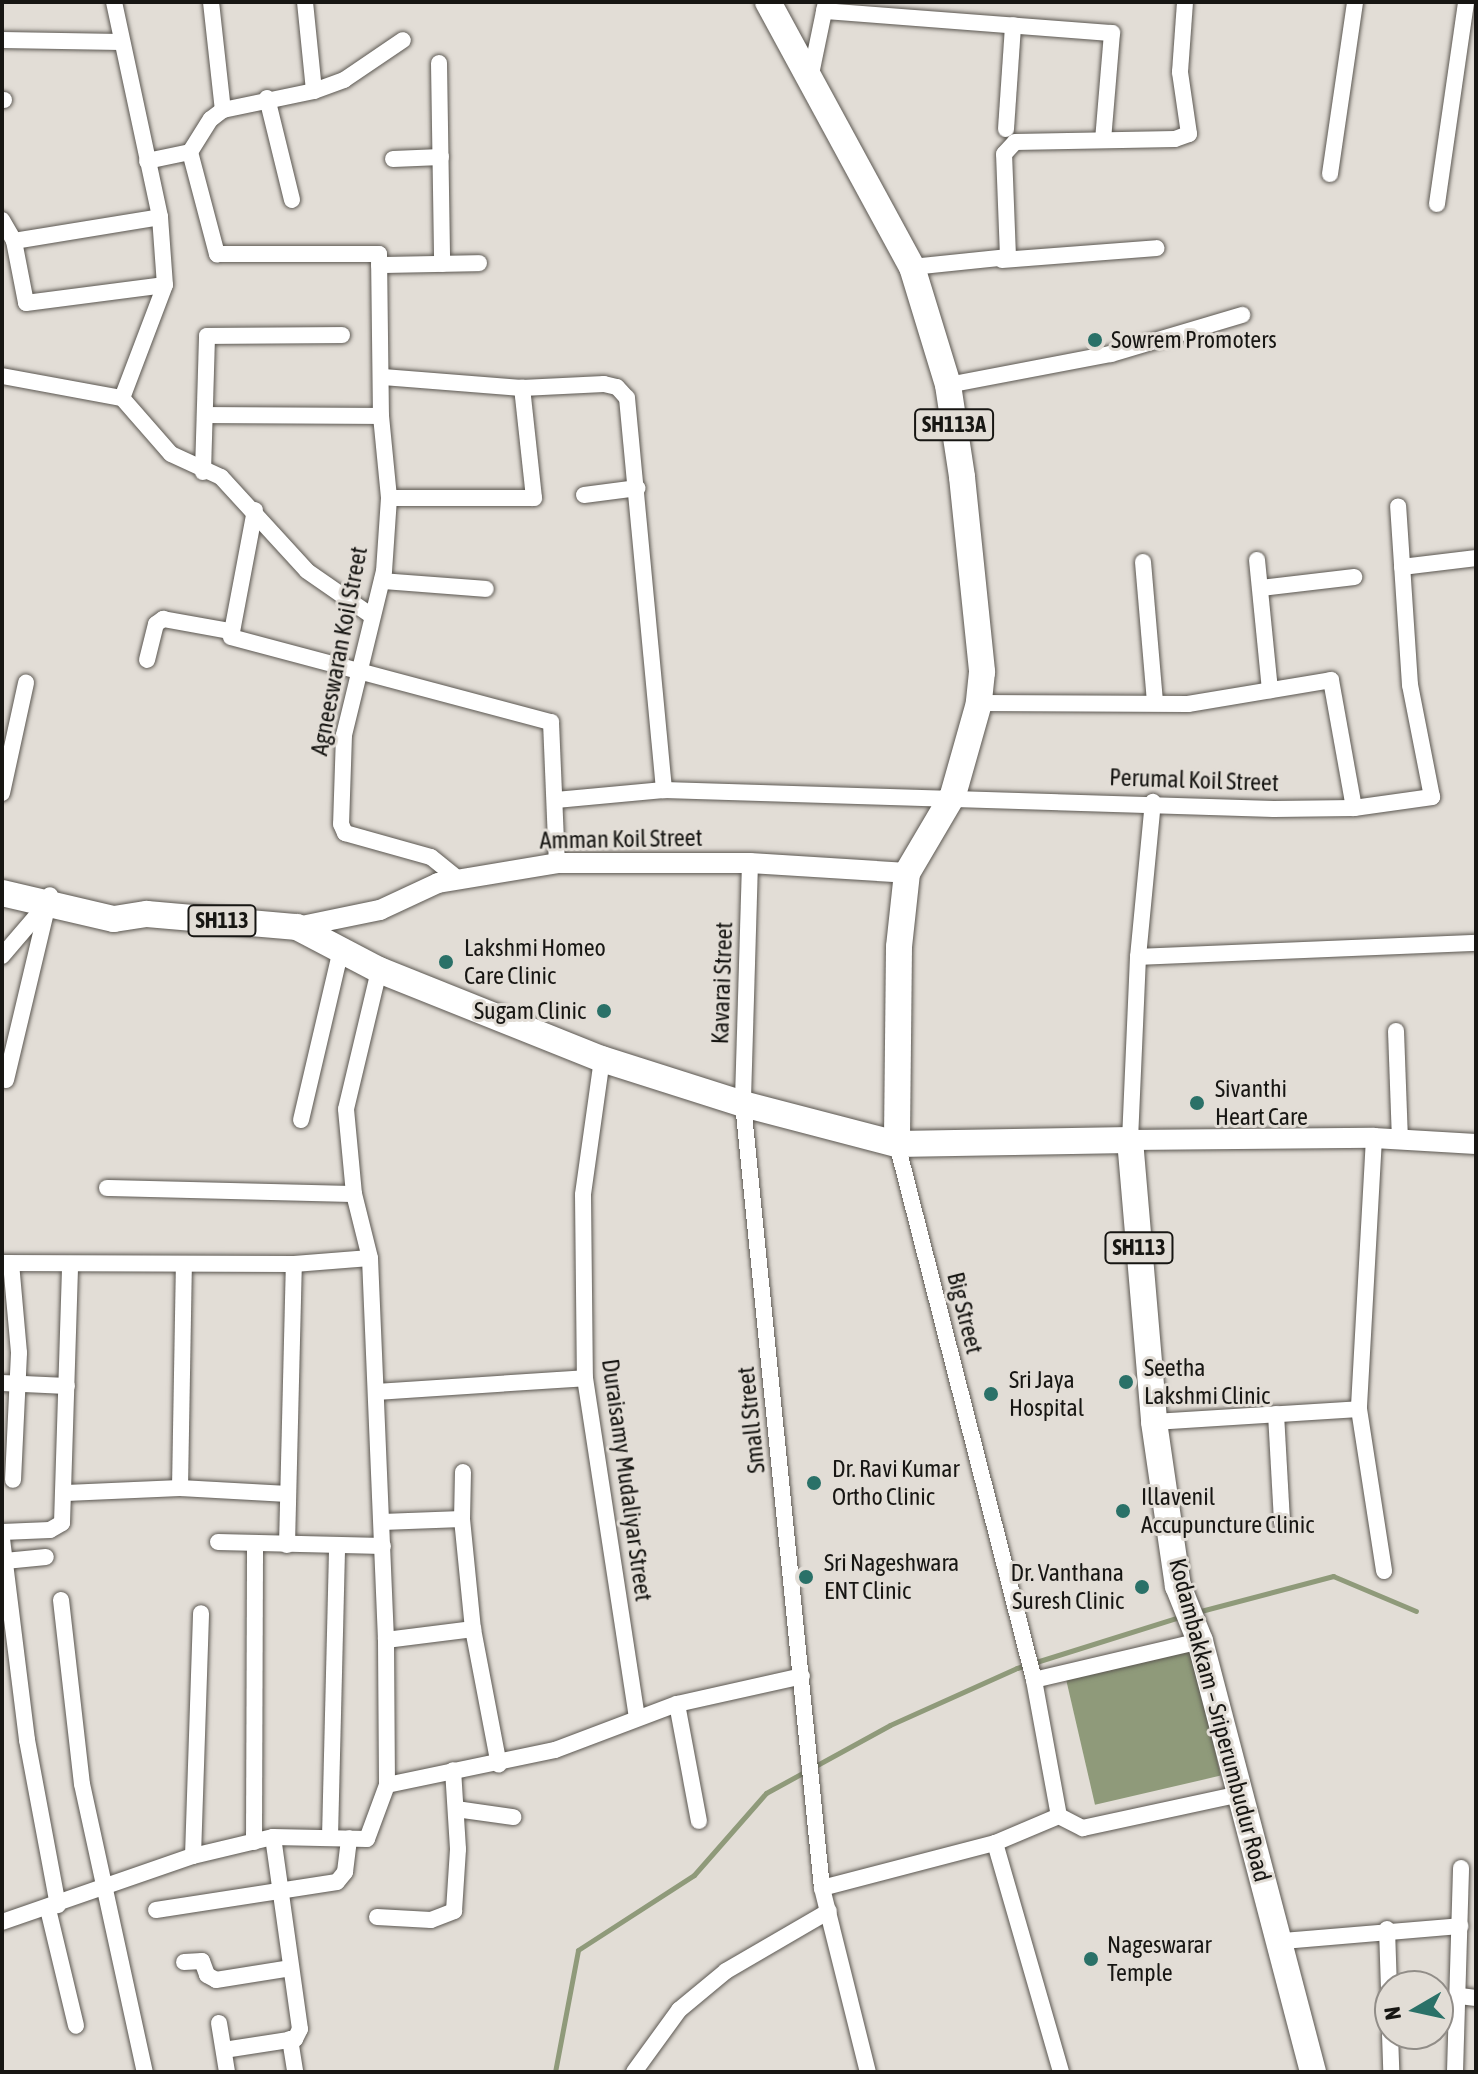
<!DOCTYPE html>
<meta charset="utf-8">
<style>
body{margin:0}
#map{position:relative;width:1478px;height:2074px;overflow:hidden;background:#e2ddd6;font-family:"Asap Condensed",sans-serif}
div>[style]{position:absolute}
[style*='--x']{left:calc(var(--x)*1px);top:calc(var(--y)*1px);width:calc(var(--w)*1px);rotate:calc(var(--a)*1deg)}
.water>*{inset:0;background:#8f9a7a;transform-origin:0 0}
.stream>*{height:5px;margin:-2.5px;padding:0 2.5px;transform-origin:2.5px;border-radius:2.5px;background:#8f9a7a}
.roads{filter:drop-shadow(0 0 2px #5b5751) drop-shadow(0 0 2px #5b5751)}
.minor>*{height:16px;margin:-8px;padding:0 8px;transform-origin:8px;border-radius:8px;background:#fff}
.tertiary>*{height:20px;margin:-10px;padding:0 10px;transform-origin:10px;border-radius:10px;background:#fff}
.primary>*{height:26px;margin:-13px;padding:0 13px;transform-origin:13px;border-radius:13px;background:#fff}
.dots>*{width:22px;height:22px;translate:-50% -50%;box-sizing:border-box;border:4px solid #e2ddd6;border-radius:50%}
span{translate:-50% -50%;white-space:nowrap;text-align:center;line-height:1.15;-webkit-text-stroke:6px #e2ddd6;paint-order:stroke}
.shield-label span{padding:2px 6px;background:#e2ddd6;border:2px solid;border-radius:6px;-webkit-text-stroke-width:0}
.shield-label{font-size:22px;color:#171613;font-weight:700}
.poi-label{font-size:24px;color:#171613}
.left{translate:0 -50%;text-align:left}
.right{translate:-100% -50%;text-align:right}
.street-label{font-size:24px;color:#171613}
.frame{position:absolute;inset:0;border:4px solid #171613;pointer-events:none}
.north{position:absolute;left:1374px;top:1970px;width:80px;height:80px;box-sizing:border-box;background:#e2ddd6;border:2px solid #918d88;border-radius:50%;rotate:261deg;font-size:22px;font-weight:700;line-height:32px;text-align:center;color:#171613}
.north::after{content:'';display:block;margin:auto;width:28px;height:36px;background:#2a7168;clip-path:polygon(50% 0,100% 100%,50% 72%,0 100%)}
</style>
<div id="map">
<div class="water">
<div style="left:1191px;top:1647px;width:132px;height:129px;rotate:77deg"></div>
</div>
<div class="stream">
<div style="--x:1197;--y:1612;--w:141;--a:-14.8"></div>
<div style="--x:1333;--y:1576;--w:90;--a:22.9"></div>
<div style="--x:555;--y:2072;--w:124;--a:-79.3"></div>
<div style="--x:578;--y:1950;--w:138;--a:-32.9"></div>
<div style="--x:694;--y:1875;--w:109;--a:-48.7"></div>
<div style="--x:766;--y:1793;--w:141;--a:-28.7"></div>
<div style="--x:890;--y:1725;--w:139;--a:-24.2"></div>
<div style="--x:1017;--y:1668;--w:174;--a:-17.4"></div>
</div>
<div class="roads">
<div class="minor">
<div style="--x:114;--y:2;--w:220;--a:77.9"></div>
<div style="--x:160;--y:217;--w:68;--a:85.8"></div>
<div style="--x:165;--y:285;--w:121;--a:110.8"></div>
<div style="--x:211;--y:2;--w:109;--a:83.7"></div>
<div style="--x:305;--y:2;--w:89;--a:84.2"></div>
<div style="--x:824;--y:11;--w:289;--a:4.4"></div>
<div style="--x:1112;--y:33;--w:107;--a:94.8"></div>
<div style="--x:2;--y:40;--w:119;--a:1"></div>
<div style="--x:439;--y:63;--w:201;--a:89.1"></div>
<div style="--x:810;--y:79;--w:79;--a:-78.3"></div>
<div style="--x:267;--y:98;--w:105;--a:76.2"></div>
<div style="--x:2;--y:100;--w:2;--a:0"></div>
<div style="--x:1006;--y:129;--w:104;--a:-86.1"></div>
<div style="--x:190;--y:152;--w:106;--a:75.2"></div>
<div style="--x:217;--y:254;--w:162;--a:0"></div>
<div style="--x:379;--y:254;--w:162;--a:89.3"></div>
<div style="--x:381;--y:416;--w:82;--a:84.4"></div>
<div style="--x:389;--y:498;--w:73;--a:93.9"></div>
<div style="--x:384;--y:571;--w:169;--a:103.7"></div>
<div style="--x:344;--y:735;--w:89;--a:91.9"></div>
<div style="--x:341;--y:824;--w:10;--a:66"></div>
<div style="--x:345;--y:833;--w:89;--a:15.6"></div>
<div style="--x:431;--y:857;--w:33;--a:39"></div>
<div style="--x:393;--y:159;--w:48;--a:-2.4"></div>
<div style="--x:147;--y:161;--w:44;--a:-11.8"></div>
<div style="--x:190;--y:152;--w:39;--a:-58"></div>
<div style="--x:211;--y:119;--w:15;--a:-37"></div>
<div style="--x:223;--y:110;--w:93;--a:-11.8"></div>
<div style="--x:314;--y:91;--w:32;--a:-20"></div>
<div style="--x:344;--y:80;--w:71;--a:-34.1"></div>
<div style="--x:1330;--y:174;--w:174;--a:-81.7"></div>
<div style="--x:1437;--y:204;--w:204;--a:-81.8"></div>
<div style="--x:2;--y:220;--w:24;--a:60"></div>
<div style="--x:14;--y:241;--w:63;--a:79"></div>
<div style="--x:26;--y:303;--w:140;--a:-7.4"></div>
<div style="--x:14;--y:241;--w:148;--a:-9.3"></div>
<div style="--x:1002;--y:260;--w:155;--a:-4.4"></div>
<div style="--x:379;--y:265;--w:100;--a:-1.1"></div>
<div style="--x:912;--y:267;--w:97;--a:-5.9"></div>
<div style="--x:1008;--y:257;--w:103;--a:-92.2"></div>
<div style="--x:1004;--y:154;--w:16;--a:-47"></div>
<div style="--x:1015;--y:142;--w:160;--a:-1.1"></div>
<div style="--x:1175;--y:139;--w:15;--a:-20"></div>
<div style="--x:1189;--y:134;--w:63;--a:-98.3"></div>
<div style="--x:1180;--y:72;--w:70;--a:-85.9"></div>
<div style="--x:2;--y:376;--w:122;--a:10.4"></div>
<div style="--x:122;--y:398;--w:74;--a:48.8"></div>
<div style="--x:171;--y:454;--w:55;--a:24.7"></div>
<div style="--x:221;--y:477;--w:127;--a:47.5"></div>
<div style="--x:307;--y:571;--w:79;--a:34.7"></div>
<div style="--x:383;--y:377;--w:139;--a:4.5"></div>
<div style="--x:522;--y:388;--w:82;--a:-2.8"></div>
<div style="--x:604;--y:384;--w:13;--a:13"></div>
<div style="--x:617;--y:387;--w:15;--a:48"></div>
<div style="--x:627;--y:398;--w:394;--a:84.6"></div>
<div style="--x:948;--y:385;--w:166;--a:-10.8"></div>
<div style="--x:1111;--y:354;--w:137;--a:-16.6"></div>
<div style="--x:206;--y:415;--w:175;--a:0.3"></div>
<div style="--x:203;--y:472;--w:136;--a:-88.3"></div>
<div style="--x:207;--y:336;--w:135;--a:-0.4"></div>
<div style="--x:584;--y:495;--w:54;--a:-7.4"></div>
<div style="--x:389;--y:498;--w:145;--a:0"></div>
<div style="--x:534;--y:498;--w:111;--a:-96.2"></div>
<div style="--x:255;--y:510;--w:129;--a:100.7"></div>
<div style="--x:231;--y:637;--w:331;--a:14.9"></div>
<div style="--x:551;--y:722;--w:141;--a:87.6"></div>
<div style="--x:1257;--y:560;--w:131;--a:84.3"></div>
<div style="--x:1143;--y:562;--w:141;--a:85.1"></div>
<div style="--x:1402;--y:567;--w:75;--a:-6.9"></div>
<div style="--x:382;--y:581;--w:104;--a:4.4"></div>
<div style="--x:1261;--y:588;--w:94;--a:-6.7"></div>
<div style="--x:147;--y:660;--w:37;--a:-76"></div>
<div style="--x:156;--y:624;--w:9;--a:-36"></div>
<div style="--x:163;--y:619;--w:67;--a:10.3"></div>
<div style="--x:979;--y:703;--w:209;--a:0.3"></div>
<div style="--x:1188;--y:704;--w:145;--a:-9.5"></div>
<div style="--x:1331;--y:680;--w:130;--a:79.8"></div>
<div style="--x:2;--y:793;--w:113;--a:-77.7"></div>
<div style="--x:556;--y:800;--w:108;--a:-5.3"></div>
<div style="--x:664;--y:790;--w:610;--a:1.78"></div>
<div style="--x:1274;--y:809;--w:80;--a:-0.7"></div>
<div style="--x:1354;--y:808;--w:79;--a:-8"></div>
<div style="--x:1432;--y:797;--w:114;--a:-101.1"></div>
<div style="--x:1410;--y:685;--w:179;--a:-93.8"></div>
<div style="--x:750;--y:863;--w:241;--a:91.7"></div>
<div style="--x:743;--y:1104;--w:788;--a:84.25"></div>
<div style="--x:822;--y:1888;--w:190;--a:76"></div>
<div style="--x:2;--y:956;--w:65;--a:-49.4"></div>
<div style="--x:1138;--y:957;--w:338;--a:-2.4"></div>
<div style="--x:1396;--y:1031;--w:108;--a:87.9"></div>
<div style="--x:602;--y:1059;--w:137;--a:98"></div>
<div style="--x:583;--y:1195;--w:183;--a:89.4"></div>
<div style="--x:585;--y:1378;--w:342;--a:81.3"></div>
<div style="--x:6;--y:1080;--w:190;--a:-76.6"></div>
<div style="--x:301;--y:1120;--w:175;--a:-76.8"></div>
<div style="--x:1374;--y:1138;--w:271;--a:93.2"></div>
<div style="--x:1359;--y:1409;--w:164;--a:81.2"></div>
<div style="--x:1130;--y:1140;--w:183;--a:-87.5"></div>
<div style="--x:1138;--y:957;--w:156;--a:-84.5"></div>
<div style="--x:897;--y:1144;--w:553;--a:75.66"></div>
<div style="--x:1034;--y:1680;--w:138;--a:79.6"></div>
<div style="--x:107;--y:1188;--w:247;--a:1.4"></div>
<div style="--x:2;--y:1263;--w:292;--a:0.2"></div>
<div style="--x:294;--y:1264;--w:76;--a:-4.5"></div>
<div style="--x:11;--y:1263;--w:90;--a:84.9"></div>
<div style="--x:19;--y:1353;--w:127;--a:92.7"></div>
<div style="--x:2;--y:1383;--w:65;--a:2.6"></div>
<div style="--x:376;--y:1392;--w:209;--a:-3.8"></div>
<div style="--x:1276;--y:1414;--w:109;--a:86.8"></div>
<div style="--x:1154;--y:1422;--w:205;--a:-3.6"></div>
<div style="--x:463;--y:1472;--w:47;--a:91.2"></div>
<div style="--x:462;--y:1519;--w:111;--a:84.3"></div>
<div style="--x:473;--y:1629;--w:138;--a:79.2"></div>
<div style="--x:180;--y:1488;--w:223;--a:-89"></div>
<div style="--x:66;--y:1493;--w:114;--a:-2.5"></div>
<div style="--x:180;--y:1488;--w:108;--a:3.2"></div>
<div style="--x:382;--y:1522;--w:80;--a:-2.1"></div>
<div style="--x:2;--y:1532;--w:48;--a:-2.4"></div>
<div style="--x:50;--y:1530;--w:14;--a:-30"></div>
<div style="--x:62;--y:1523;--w:259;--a:-88.2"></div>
<div style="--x:2;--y:1539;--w:203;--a:82.9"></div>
<div style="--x:27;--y:1740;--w:168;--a:79.4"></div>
<div style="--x:218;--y:1542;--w:165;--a:1.4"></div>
<div style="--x:287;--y:1545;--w:281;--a:-88.6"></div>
<div style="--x:5;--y:1561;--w:41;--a:-5.6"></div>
<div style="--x:61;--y:1600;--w:185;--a:83.5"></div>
<div style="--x:82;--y:1784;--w:295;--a:77.7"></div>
<div style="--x:386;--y:1640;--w:88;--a:-7.2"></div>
<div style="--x:1034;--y:1680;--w:171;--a:-13.2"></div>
<div style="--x:677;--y:1704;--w:119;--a:79.4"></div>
<div style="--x:387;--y:1785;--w:172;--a:-11.8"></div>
<div style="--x:555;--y:1750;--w:130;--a:-20.7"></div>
<div style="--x:677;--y:1704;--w:128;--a:-12.6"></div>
<div style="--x:456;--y:1809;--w:58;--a:8"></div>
<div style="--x:330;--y:1837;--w:291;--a:-88.6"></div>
<div style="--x:254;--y:1842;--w:299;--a:-89.8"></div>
<div style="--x:995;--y:1843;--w:238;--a:73.9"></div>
<div style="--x:193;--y:1856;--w:82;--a:-13.4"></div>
<div style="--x:273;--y:1837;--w:94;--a:1.2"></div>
<div style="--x:367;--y:1839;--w:58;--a:-69.7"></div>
<div style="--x:387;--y:1785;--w:145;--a:-90.4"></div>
<div style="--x:386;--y:1640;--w:382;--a:-92.4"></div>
<div style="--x:370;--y:1258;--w:66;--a:-104"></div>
<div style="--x:354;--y:1194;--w:85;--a:-95.4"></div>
<div style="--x:346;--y:1109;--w:143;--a:-76.6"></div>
<div style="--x:822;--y:1888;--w:179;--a:-14.6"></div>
<div style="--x:995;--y:1843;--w:69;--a:-22.9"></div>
<div style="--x:1059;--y:1816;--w:27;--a:27"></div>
<div style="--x:1083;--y:1828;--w:157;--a:-12.2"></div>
<div style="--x:48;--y:1909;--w:120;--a:76.5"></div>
<div style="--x:156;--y:1910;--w:183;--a:-8.8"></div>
<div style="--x:337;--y:1882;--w:13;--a:-51"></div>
<div style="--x:345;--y:1872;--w:34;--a:-83"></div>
<div style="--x:377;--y:1917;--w:54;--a:3.2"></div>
<div style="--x:431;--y:1920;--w:25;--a:-21"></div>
<div style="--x:454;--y:1911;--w:62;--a:-86.3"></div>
<div style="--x:458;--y:1849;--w:79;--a:-93.6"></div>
<div style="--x:2;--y:1922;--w:202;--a:-19.1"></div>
<div style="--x:193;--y:1856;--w:243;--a:-88.1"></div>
<div style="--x:1387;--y:1929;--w:92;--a:88.1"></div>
<div style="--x:1282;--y:1941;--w:179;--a:-4.8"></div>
<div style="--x:184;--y:1962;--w:18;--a:-3"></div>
<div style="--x:202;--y:1961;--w:15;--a:70"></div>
<div style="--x:207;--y:1975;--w:10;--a:29"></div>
<div style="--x:216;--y:1980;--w:76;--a:-9.1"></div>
<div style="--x:1460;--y:1996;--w:16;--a:7"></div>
<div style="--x:219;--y:2023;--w:50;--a:80.7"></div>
<div style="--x:1390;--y:2034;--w:38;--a:88"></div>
<div style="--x:290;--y:2039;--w:33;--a:81"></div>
<div style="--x:224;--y:2050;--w:72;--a:-8.8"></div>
<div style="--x:295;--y:2039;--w:11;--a:-63"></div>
<div style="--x:300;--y:2029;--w:194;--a:-98"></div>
<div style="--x:634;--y:2072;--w:77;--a:-54"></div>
<div style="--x:679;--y:2010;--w:61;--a:-39.7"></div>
<div style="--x:726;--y:1971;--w:119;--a:-30.2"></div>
<div style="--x:1455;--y:2072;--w:204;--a:-88.3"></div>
</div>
<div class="tertiary">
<div style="--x:297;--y:927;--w:85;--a:-11.6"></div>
<div style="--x:380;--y:910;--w:64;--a:-25"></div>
<div style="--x:438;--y:883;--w:121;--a:-9.5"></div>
<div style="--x:557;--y:863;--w:193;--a:0"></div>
<div style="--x:750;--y:863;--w:157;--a:3.6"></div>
<div style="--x:1130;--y:1140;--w:244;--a:-0.5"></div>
<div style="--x:1374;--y:1138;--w:102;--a:3.4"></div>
</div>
<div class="primary">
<div style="--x:768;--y:2;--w:302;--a:61.5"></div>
<div style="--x:912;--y:267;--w:123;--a:73"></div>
<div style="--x:948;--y:385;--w:93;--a:81.3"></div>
<div style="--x:962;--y:477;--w:196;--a:84.1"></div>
<div style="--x:982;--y:672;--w:31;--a:96"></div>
<div style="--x:979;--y:703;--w:96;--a:105.8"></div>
<div style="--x:953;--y:795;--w:91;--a:120.5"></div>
<div style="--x:907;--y:873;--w:74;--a:96.2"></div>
<div style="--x:899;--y:947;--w:197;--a:90.6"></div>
<div style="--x:2;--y:893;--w:115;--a:13.1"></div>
<div style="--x:114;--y:919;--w:33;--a:-9"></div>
<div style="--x:147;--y:914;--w:151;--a:5"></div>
<div style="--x:297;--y:927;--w:93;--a:27.7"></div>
<div style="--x:379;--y:970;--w:240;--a:21.8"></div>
<div style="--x:602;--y:1059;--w:148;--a:17.7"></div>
<div style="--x:743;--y:1104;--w:159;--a:14.6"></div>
<div style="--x:897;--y:1144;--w:233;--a:-1"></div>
<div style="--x:1130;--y:1140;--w:283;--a:85.1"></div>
<div style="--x:1154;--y:1422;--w:166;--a:81.7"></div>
<div style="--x:1178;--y:1586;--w:59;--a:68.2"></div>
<div style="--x:1200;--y:1641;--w:446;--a:75.3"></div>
</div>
</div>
<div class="dots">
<div style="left:1095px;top:340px;background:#2a7168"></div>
<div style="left:446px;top:962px;background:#2a7168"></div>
<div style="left:604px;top:1011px;background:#2a7168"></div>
<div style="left:1197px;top:1103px;background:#2a7168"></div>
<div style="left:1126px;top:1382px;background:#2a7168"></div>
<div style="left:991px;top:1394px;background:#2a7168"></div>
<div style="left:814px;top:1483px;background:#2a7168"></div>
<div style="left:1123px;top:1511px;background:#2a7168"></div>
<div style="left:806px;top:1577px;background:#2a7168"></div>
<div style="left:1142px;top:1587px;background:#2a7168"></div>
<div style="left:1091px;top:1959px;background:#2a7168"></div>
</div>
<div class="shield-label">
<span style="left:954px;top:425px">SH113A</span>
<span style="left:222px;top:921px">SH113</span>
<span style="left:1139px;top:1248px">SH113</span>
</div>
<div class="poi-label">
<span class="left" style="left:1111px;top:340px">Sowrem Promoters</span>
<span class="left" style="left:464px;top:962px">Lakshmi Homeo<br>Care Clinic</span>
<span class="right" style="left:586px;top:1011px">Sugam Clinic</span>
<span class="left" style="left:1215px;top:1103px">Sivanthi<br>Heart Care</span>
<span class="left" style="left:1144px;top:1382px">Seetha<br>Lakshmi Clinic</span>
<span class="left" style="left:1009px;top:1394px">Sri Jaya<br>Hospital</span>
<span class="left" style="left:832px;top:1483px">Dr. Ravi Kumar<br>Ortho Clinic</span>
<span class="left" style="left:1141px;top:1511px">Illavenil<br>Accupuncture Clinic</span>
<span class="left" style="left:824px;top:1577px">Sri Nageshwara<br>ENT Clinic</span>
<span class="right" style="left:1124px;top:1587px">Dr. Vanthana<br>Suresh Clinic</span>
<span class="left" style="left:1107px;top:1959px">Nageswarar<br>Temple</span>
</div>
<div class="street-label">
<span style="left:339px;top:651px;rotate:-79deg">Agneeswaran Koil Street</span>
<span style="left:1194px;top:780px;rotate:2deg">Perumal Koil Street</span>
<span style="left:621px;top:839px;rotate:-1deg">Amman Koil Street</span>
<span style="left:722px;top:983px;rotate:-88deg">Kavarai Street</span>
<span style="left:965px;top:1313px;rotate:76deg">Big Street</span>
<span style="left:751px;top:1420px;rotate:-96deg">Small Street</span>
<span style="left:627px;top:1480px;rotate:82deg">Duraisamy Mudaliyar Street</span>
<span style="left:1220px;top:1720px;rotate:75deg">Kodambakkam – Sriperumbudur Road</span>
</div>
<div class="frame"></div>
<div class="north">N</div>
</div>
